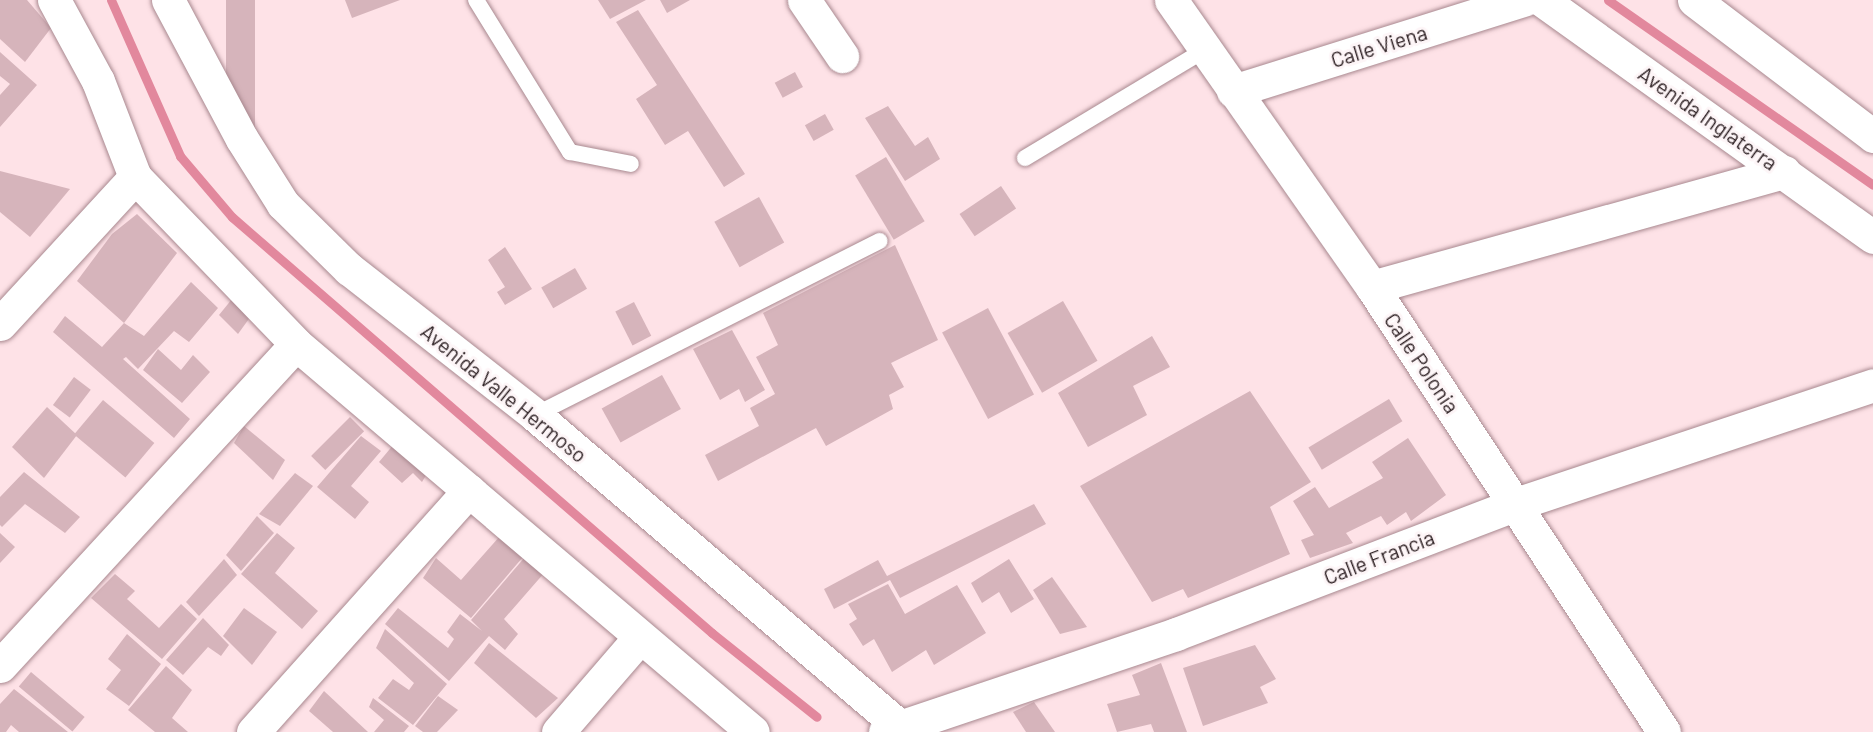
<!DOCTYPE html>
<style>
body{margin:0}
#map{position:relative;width:1873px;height:732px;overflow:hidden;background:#fee2e7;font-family:Barlow,sans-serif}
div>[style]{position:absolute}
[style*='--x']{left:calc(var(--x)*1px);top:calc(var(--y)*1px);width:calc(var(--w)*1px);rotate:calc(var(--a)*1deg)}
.stream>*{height:9px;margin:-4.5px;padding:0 4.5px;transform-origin:4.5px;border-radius:4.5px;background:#e2889d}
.building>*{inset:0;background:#d6b4bb;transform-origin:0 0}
.roads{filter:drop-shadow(0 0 2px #a8888f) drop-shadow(0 0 2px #a8888f)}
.service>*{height:16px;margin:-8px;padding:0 8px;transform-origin:8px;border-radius:8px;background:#fff}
.minor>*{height:33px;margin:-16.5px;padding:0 16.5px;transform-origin:16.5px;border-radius:16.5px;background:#fff}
.tertiary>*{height:33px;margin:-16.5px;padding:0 16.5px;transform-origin:16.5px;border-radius:16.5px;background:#fff}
span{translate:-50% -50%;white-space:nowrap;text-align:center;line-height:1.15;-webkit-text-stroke:6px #fdf5f7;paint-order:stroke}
.street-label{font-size:21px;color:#2d2023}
</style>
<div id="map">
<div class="stream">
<div style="--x:111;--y:0;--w:171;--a:66.1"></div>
<div style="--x:180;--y:156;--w:80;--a:49.6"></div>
<div style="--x:232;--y:217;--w:635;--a:40.91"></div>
<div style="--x:712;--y:633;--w:134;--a:38.7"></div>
<div style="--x:1608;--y:0;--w:323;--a:34.9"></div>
</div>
<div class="building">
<div style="clip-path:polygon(0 0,27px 0,51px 28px,25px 62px,0 39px)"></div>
<div style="left:226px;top:0;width:29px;height:128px"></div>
<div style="clip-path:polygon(345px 0,400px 0,352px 18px)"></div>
<div style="clip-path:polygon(598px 0,646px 0,610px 19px)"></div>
<div style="clip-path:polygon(660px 0,690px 0,667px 13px)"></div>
<div style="clip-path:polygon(638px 10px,745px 174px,724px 187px,688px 131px,665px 145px,636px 99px,657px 85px,616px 22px)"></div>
<div style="clip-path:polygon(0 52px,37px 85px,0 127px,0 95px,10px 84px,0 76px)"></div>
<div style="left:795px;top:72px;width:17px;height:23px;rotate:62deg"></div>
<div style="clip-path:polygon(888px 106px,915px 146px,928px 137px,940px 159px,905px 181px,865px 118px)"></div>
<div style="left:825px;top:114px;width:18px;height:23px;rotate:61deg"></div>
<div style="left:886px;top:157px;width:75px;height:36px;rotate:59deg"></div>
<div style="clip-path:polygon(0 171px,70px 189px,30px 237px,0 212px)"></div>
<div style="left:1001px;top:186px;width:27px;height:50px;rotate:56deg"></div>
<div style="left:759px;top:197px;width:52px;height:51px;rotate:61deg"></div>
<div style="clip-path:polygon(137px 214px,177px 253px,124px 323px,77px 281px,112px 234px)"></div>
<div style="clip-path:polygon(895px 245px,938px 340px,891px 363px,904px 387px,889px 395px,893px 409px,826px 446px,816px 428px,718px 481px,705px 455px,759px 426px,750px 408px,775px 394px,756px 357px,778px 345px,763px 313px)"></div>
<div style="clip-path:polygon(505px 247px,532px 289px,505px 305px,497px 292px,505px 287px,488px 260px)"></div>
<div style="left:575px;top:268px;width:24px;height:39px;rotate:60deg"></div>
<div style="clip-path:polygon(191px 282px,218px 308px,189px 342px,174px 331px,138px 369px,126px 357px,123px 359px,190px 419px,174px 438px,53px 332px,65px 316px,102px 347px,124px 323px,144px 336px)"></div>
<div style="clip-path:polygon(232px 299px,251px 316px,238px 334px,219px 315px)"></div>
<div style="left:1063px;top:301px;width:69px;height:64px;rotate:60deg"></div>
<div style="left:634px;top:302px;width:38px;height:21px;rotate:63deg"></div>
<div style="left:988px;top:308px;width:98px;height:52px;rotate:62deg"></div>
<div style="clip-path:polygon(732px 330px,765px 390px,745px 402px,739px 389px,720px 400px,693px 349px)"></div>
<div style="clip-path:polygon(1152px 336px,1170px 367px,1133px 386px,1147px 415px,1088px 447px,1058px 393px)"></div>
<div style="clip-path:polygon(158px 349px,181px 370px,193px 355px,210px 372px,182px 403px,143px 370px)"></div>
<div style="left:662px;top:375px;width:39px;height:69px;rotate:61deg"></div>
<div style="left:74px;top:377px;width:21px;height:35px;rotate:37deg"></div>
<div style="clip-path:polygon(1250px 391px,1311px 482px,1270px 507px,1290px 554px,1188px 598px,1183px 589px,1152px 602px,1080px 486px)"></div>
<div style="left:1389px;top:399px;width:26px;height:94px;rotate:59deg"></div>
<div style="left:103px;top:400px;width:67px;height:45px;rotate:40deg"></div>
<div style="clip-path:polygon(47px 407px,77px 435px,44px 478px,12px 447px)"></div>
<div style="left:350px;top:417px;width:20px;height:55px;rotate:45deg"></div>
<div style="clip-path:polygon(244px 426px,285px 460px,273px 480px,234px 443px)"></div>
<div style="clip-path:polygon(361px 436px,381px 451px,351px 486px,369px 502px,355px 519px,317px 487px)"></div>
<div style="clip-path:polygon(1408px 438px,1446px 495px,1411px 521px,1406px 512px,1387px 525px,1381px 516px,1346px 533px,1353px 543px,1310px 558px,1301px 540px,1314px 535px,1293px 501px,1315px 487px,1329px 508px,1383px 478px,1372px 462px)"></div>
<div style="clip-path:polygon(394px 444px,428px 472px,422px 482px,413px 473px,402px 483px,379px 462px)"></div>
<div style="clip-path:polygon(24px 472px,80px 517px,65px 533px,25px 504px,2px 527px,0 525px,0 497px)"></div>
<div style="clip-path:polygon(295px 473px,313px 486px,280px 526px,259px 514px)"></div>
<div style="clip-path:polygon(1034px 504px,1046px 524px,900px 598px,890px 580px,834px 609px,824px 589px,878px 560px,887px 576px)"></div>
<div style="clip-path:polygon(257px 516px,274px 533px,241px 571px,226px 555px)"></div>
<div style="clip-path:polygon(0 533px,15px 547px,0 563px)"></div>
<div style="clip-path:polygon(277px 533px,295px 548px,275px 573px,318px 611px,302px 629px,241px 574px)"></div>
<div style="clip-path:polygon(500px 536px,523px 557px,471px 618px,423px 578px,436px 558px,461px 580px)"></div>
<div style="clip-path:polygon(525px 557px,545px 572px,504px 619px,518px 634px,505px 650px,489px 636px,449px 681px,385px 624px,398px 608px,448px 648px,454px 639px,447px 632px,460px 614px,482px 631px,471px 620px)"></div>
<div style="clip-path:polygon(224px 559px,237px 575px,199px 616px,186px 602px)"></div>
<div style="clip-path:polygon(1009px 559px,1034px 599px,1011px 613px,999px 592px,982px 603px,971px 583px)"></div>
<div style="clip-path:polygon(115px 574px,135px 591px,127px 599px,159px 628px,181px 604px,197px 619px,162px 659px,91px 598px)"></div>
<div style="clip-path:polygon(1052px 577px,1087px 627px,1060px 634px,1033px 590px)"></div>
<div style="clip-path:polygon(888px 584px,905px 614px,957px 585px,986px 633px,934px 665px,926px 650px,892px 672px,874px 639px,863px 646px,849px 624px,857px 619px,848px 604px)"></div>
<div style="clip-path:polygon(244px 608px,277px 632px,252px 665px,223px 636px)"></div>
<div style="clip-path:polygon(203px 618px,229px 645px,221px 656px,208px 647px,183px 675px,166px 660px)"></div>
<div style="clip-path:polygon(385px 629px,447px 684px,413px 725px,378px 698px,393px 679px,409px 690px,414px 683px,376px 648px)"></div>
<div style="clip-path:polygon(127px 634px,161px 664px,129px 706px,106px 689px,121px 670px,108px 659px)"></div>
<div style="clip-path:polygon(489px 643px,558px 698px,536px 718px,474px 663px)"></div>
<div style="clip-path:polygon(1255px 645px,1276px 679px,1260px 687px,1268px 703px,1203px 726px,1183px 668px)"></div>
<div style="clip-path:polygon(1161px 663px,1187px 732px,1154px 732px,1151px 724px,1117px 732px,1107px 704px,1140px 695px,1132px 675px)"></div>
<div style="clip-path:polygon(166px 666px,192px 690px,172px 718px,188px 732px,155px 732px,128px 710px)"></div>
<div style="left:31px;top:672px;width:70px;height:19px;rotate:40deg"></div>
<div style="clip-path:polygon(14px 689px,68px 732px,19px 732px,11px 725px,6px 732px,0 732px,0 704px)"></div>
<div style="clip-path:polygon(324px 691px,368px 732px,333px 732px,309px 711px)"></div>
<div style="clip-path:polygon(438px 696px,458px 710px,437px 732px,423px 732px,415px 726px)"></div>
<div style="clip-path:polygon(373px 698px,409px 726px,404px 732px,374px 732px,384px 720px,369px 707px)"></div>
<div style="clip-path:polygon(1034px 702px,1055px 732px,1026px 732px,1013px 712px)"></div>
</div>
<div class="roads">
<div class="service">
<div style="--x:476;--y:0;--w:179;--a:58.3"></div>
<div style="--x:570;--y:152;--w:62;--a:11.1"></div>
<div style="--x:1025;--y:158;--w:210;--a:-31"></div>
<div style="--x:535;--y:415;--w:386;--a:-26.8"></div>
</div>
<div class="minor">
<div style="--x:54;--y:0;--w:92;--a:61.5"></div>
<div style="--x:98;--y:81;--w:103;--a:68.9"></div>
<div style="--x:135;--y:177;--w:232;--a:46"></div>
<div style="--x:296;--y:344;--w:599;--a:40.33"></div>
<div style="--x:804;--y:0;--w:68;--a:55.8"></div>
<div style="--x:1171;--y:0;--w:350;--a:55"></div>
<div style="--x:1372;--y:287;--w:532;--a:56.73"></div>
<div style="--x:1542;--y:0;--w:407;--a:35.6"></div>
<div style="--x:1694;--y:0;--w:225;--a:37.2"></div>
<div style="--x:1233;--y:91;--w:305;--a:-17.4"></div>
<div style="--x:1372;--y:287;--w:428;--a:-15.6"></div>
<div style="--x:0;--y:324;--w:200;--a:-47.4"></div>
<div style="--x:0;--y:666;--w:437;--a:-47.4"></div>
<div style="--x:253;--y:732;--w:324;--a:-48.2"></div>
<div style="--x:558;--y:732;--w:124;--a:-49.2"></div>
<div style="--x:885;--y:732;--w:307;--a:-18.6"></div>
<div style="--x:1176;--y:634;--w:364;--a:-20.9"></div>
<div style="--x:1516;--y:504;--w:376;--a:-18.4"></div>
</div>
<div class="tertiary">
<div style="--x:168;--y:0;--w:157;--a:62"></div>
<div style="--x:242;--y:139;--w:77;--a:57.8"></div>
<div style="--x:283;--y:204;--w:93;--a:44.6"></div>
<div style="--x:349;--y:269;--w:236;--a:38.1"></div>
<div style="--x:535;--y:415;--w:488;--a:40.5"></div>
</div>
</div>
<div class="street-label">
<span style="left:1379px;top:46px;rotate:-17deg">Calle Viena</span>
<span style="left:1708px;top:118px;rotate:35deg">Avenida Inglaterra</span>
<span style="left:1422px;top:363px;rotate:56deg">Calle Polonia</span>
<span style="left:504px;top:393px;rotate:39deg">Avenida Valle Hermoso</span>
<span style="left:1379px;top:557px;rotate:-21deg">Calle Francia</span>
</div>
</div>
